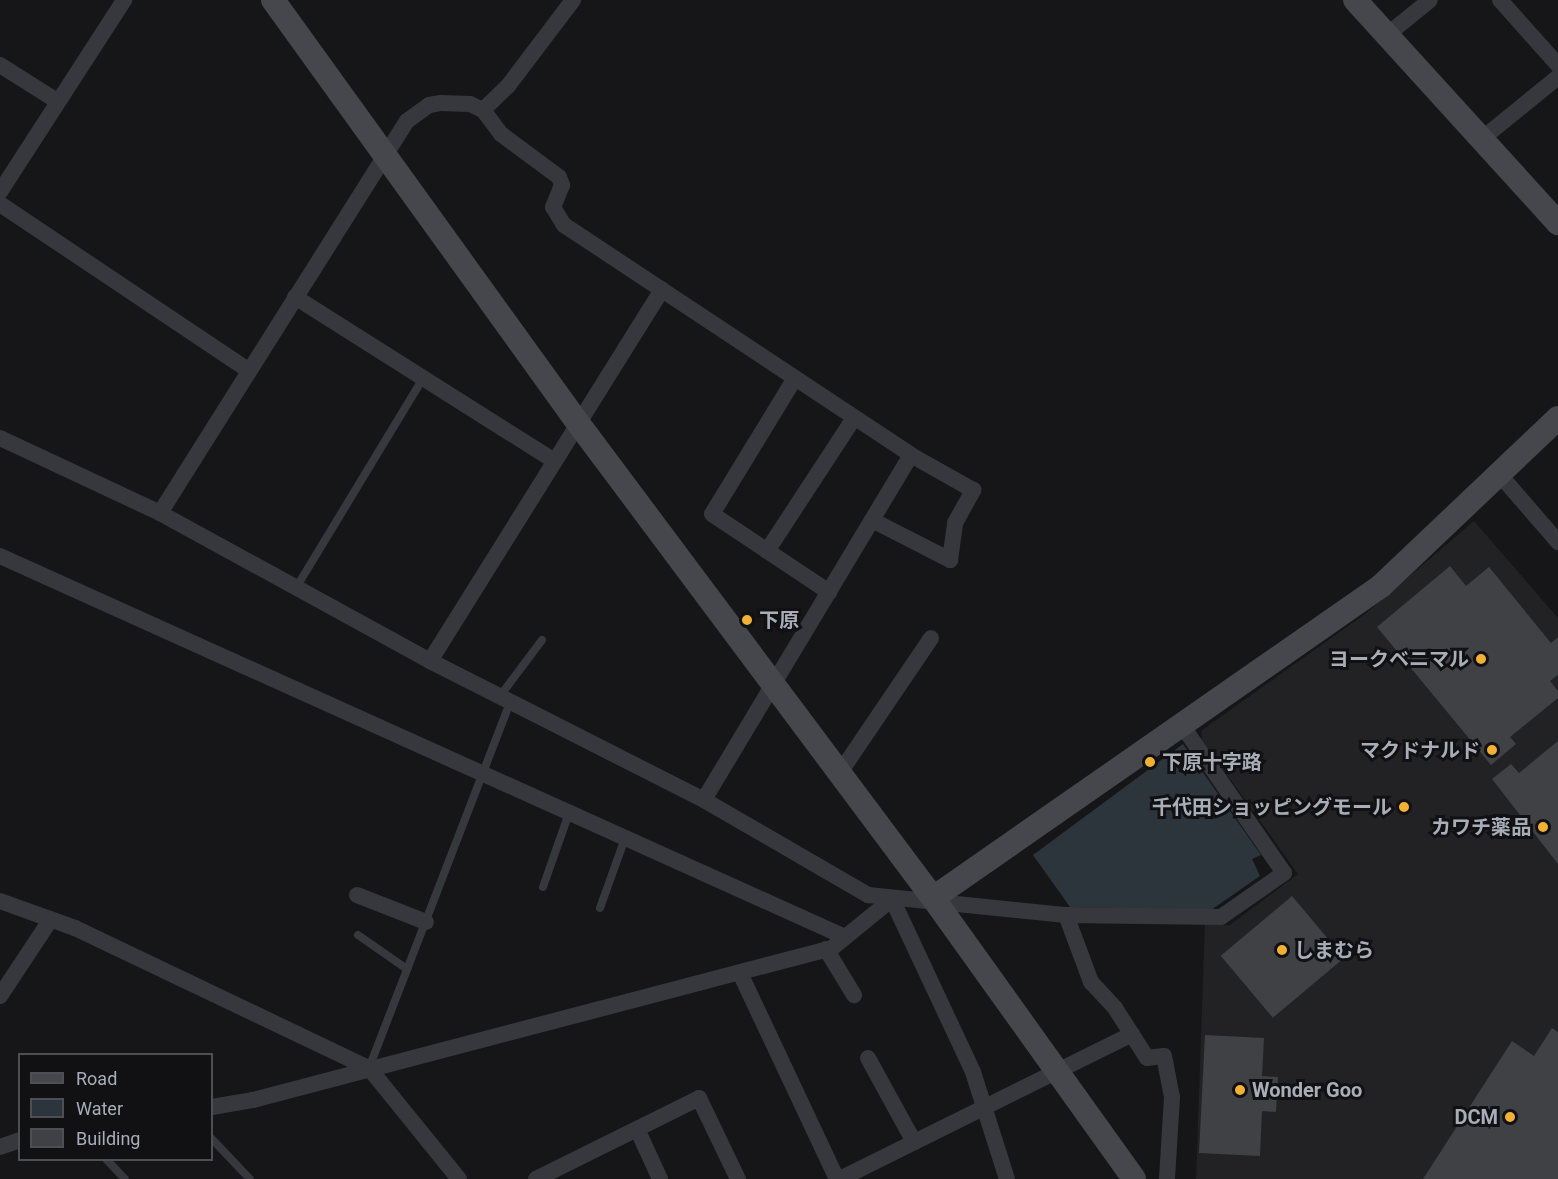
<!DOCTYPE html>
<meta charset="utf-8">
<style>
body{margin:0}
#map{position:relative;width:1558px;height:1179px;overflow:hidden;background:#161618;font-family:Roboto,"Noto Sans JP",sans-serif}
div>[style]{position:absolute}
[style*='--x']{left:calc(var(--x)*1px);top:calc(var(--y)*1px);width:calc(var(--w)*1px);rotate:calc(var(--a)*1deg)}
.built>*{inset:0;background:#222225}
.water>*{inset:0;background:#2c353c}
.building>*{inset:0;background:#404145;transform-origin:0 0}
.lane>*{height:8px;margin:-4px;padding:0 4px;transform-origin:4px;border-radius:4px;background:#37383d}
.street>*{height:16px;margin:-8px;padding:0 8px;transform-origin:8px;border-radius:8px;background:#37383d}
.secondary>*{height:24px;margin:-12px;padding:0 12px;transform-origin:12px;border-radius:12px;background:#45474d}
.dots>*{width:16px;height:16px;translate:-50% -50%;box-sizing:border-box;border:3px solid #111113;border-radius:50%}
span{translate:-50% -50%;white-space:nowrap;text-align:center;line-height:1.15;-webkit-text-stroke:6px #111113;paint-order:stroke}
.poi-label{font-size:20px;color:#a8adb8;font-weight:700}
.left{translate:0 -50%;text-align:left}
.right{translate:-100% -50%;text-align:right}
.legend{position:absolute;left:18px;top:1053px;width:195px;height:108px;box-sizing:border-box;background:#111113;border:2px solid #4d4f55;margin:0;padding:8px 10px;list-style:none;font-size:18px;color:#a8adb8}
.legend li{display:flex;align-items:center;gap:12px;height:30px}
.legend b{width:30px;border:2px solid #4d4f55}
</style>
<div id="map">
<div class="built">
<div style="clip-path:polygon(1474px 521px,1558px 618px,1558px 1179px,1196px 1179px,1205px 923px,1230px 925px,1298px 874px,1202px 740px,1202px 730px,1365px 614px)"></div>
</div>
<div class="water">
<div style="clip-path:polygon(1183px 744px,1261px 855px,1252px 859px,1260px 876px,1211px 910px,1070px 907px,1033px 855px)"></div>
</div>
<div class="building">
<div style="clip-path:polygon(1450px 566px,1466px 586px,1489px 567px,1551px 643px,1558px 637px,1558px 675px,1550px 681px,1558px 691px,1558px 698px,1510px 737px,1516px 744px,1491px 765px,1377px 627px)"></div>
<div style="clip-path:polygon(1558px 741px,1558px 864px,1492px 779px,1511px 764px,1519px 773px)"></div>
<div style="left:1292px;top:896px;width:81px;height:93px;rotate:50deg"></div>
<div style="clip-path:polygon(1552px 1028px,1558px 1032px,1558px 1179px,1423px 1179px,1512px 1041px,1534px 1056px)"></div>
<div style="clip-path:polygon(1205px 1035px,1264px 1038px,1262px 1076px,1278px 1077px,1276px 1112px,1262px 1111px,1260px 1156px,1199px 1153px)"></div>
</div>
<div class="lane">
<div style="--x:296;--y:588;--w:243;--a:-58.8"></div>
<div style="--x:500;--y:696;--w:70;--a:-53.1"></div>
<div style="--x:543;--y:887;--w:78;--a:-70.6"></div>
<div style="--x:600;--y:908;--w:74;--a:-70.3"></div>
<div style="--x:358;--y:935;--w:60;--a:34.8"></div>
<div style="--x:369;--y:1068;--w:392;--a:-68.9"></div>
<div style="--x:212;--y:1139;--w:55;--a:46.5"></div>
<div style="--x:107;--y:1160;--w:26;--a:47"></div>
</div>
<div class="street">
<div style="--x:1500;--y:0;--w:87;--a:48.3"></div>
<div style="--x:1387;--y:35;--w:55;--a:-39.1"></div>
<div style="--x:0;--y:65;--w:67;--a:32.3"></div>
<div style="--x:483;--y:110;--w:35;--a:-44"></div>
<div style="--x:508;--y:86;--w:108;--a:-52.9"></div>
<div style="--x:1483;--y:138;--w:97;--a:-39.1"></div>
<div style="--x:0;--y:192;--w:229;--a:-57.1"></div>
<div style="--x:0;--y:204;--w:300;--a:33.8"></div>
<div style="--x:295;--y:297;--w:307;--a:32.3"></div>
<div style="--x:795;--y:378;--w:159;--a:121.4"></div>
<div style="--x:712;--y:514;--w:141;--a:33.7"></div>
<div style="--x:0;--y:438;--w:177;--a:25.1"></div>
<div style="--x:160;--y:513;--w:308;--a:28.7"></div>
<div style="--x:430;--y:661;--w:307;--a:26.9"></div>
<div style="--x:704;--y:800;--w:190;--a:30.1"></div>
<div style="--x:868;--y:895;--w:199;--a:5.8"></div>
<div style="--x:1066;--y:915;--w:72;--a:69.5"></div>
<div style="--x:1091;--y:982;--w:35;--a:47"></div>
<div style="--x:1115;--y:1008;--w:59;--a:57.4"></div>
<div style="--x:1147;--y:1058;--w:17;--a:-7"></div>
<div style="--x:1164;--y:1056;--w:42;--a:79"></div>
<div style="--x:1172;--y:1097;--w:82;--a:93.5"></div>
<div style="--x:1500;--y:475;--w:89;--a:49.1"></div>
<div style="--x:160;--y:513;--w:463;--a:-57.8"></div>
<div style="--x:407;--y:121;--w:27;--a:-36"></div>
<div style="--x:429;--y:105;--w:11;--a:-10"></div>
<div style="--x:440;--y:103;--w:30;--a:2"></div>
<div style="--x:470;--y:104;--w:14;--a:25"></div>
<div style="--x:483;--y:110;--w:30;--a:53"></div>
<div style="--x:501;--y:134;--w:72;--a:36.6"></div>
<div style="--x:559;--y:177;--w:9;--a:69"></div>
<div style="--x:562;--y:185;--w:24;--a:112"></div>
<div style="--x:553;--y:207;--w:21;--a:59"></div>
<div style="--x:564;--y:225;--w:416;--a:33.5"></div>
<div style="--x:911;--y:455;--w:402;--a:121"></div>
<div style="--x:872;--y:520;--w:88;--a:27.1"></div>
<div style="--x:950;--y:560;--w:37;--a:-82"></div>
<div style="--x:955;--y:523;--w:38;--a:-61"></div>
<div style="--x:973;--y:490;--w:71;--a:-150.6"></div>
<div style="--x:767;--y:551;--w:159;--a:-56.8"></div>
<div style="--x:0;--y:556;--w:927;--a:24.27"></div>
<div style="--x:430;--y:661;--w:438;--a:-58"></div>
<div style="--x:839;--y:774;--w:164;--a:-55.9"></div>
<div style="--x:357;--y:895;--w:74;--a:21.4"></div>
<div style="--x:892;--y:899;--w:191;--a:64.9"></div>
<div style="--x:973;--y:1072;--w:112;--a:72.4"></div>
<div style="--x:0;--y:901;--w:80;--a:19.8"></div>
<div style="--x:75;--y:928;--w:326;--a:25.5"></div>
<div style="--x:369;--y:1068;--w:143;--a:51"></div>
<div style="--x:1066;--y:915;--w:155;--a:0.7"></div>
<div style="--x:1221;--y:917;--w:77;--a:-34.9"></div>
<div style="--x:1284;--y:873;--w:180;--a:-124.6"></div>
<div style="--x:826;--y:949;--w:54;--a:58.7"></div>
<div style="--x:740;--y:973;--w:228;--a:64.8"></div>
<div style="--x:0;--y:996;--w:92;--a:-56.5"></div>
<div style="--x:868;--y:1058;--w:96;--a:61.3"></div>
<div style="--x:212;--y:1107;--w:42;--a:-9.7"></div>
<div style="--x:253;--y:1100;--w:599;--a:-14.71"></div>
<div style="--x:832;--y:948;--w:77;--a:-39.2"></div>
<div style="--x:638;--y:1131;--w:53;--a:65.4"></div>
<div style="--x:0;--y:1147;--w:21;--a:-19"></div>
<div style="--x:536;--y:1179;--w:182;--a:-26.4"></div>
<div style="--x:699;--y:1098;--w:90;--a:64.3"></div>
<div style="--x:840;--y:1179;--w:326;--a:-26.4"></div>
</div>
<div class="secondary">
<div style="--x:273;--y:0;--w:521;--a:54.21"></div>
<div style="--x:578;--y:423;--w:593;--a:53.23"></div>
<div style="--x:933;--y:898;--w:345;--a:54.4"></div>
<div style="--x:1355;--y:0;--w:302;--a:47.7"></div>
<div style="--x:933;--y:898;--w:546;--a:-34.85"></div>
<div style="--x:1381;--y:586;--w:244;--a:-43.5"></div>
</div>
<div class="dots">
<div style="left:747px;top:620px;background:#f2b134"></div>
<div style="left:1481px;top:659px;background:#f2b134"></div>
<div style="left:1492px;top:750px;background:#f2b134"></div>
<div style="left:1150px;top:762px;background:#f2b134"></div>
<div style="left:1404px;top:807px;background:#f2b134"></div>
<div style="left:1543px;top:827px;background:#f2b134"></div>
<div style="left:1282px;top:950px;background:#f2b134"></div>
<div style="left:1240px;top:1090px;background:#f2b134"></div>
<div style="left:1510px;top:1117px;background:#f2b134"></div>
</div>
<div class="poi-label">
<span class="left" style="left:759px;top:620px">下原</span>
<span class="right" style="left:1469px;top:659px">ヨークベニマル</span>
<span class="right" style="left:1480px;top:750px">マクドナルド</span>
<span class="left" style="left:1162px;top:762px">下原十字路</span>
<span class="right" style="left:1392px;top:807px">千代田ショッピングモール</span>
<span class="right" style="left:1531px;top:827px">カワチ薬品</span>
<span class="left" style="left:1294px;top:950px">しまむら</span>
<span class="left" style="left:1252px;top:1090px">Wonder Goo</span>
<span class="right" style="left:1498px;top:1117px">DCM</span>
</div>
<ul class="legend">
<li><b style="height:8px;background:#45474d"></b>Road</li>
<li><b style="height:16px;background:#2c353c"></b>Water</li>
<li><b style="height:16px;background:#404145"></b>Building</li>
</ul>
</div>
